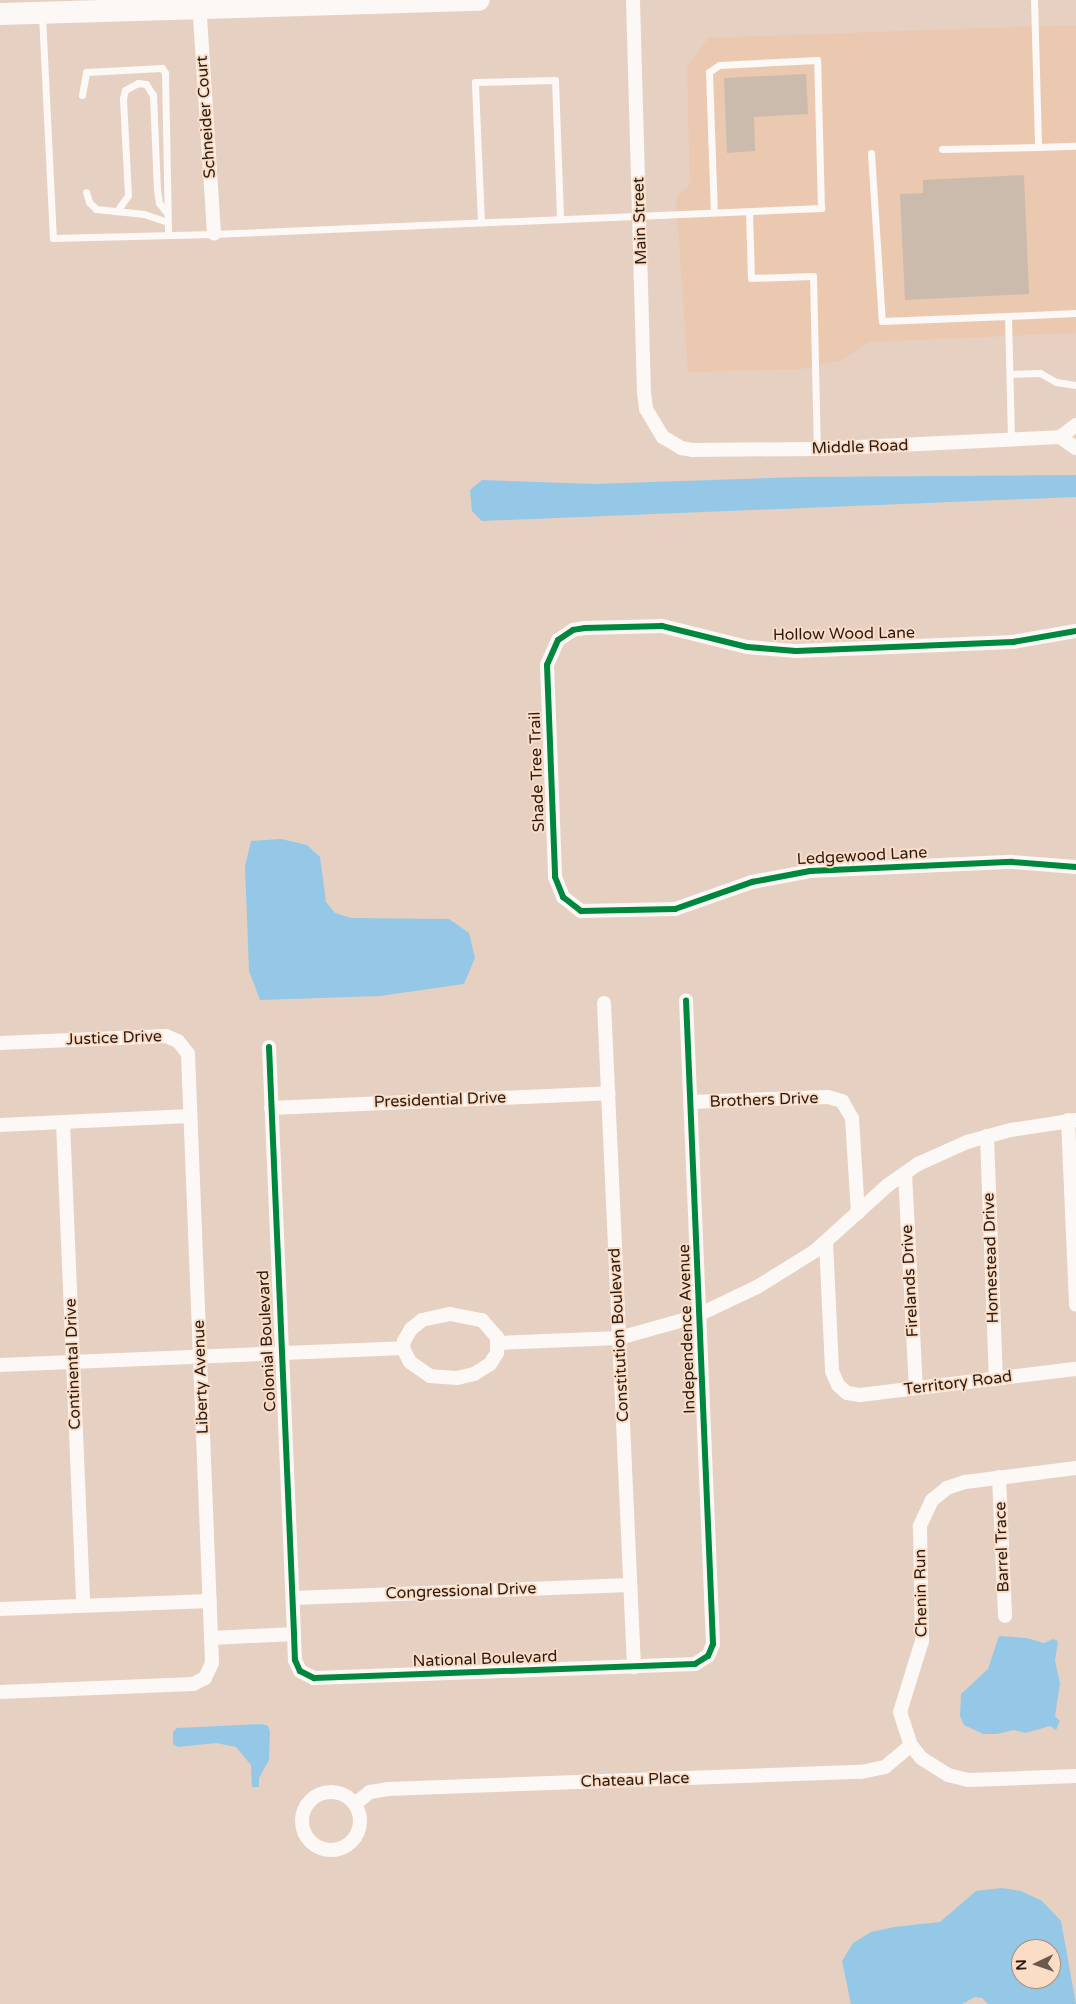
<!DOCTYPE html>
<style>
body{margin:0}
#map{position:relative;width:1076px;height:2004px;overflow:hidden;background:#e5d0c1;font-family:"Varela Round",sans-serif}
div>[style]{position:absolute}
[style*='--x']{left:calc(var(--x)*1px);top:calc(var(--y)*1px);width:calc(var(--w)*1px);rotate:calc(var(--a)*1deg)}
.built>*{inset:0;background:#ebc9b0}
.water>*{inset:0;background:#95c8e6}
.building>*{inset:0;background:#cabbad}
.lane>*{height:7px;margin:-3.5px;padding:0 3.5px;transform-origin:3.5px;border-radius:3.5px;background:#fbf8f6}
.street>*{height:14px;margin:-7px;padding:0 7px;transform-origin:7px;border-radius:7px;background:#fbf8f6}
.street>.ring{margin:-7px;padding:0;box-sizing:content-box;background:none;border:14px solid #fbf8f6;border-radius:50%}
.primary>*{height:22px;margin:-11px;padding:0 11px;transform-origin:11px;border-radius:11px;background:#fbf8f6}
.cycleway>*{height:6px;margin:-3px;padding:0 3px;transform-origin:3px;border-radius:3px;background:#00873e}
span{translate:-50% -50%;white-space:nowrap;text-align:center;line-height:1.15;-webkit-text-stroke:4px #fbdcc6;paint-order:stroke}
.street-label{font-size:16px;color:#281b10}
.north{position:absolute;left:1011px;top:1939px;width:50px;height:50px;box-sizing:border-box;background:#fbdcc6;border:1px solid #a78f7d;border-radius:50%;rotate:267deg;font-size:14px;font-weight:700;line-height:20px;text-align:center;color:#281b10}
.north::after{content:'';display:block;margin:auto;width:18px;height:22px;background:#6a5a4e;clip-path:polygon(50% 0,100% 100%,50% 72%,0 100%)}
</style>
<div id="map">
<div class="built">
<div style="clip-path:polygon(1076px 25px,1076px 333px,870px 342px,842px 360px,802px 369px,688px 372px,676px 197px,690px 184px,687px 68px,708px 38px)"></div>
</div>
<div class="water">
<div style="clip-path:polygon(1076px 475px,1076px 497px,482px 521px,472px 511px,470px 490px,482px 480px,594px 484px,802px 477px)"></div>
<div style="clip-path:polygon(281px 839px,307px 845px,320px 857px,326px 902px,335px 913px,351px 918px,449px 919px,469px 933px,475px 958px,464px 984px,380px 996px,260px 1000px,249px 971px,245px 866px,251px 841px)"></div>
<div style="clip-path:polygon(999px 1636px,1027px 1638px,1044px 1643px,1053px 1639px,1058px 1641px,1055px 1661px,1060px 1683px,1055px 1716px,1060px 1721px,1056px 1730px,1050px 1726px,1025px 1733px,1014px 1730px,997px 1734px,983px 1734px,964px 1725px,960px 1716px,961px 1694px,988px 1669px)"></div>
<div style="clip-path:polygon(262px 1724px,268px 1726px,270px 1732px,269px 1760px,259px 1778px,259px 1787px,252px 1787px,251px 1765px,236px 1747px,216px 1743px,178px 1747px,173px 1744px,173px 1732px,177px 1728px)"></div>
<div style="clip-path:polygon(evenodd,1002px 1888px,1021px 1891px,1042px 1901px,1061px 1921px,1076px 2004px,988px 2004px,982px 1998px,975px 1997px,962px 2004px,851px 2004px,842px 1961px,853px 1943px,871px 1932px,894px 1927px,940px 1922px,976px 1891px,1002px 1888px,1021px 1949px,1051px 1949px,1051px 1979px,1021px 1979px,1021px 1949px)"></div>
</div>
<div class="building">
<div style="clip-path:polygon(806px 74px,808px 114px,754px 117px,755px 151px,727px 153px,724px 78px)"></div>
<div style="clip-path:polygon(1024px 175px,1029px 294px,905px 300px,900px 194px,923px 193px,923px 180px)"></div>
</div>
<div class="lane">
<div style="--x:1034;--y:0;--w:147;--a:88.4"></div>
<div style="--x:1038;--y:147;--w:38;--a:-2"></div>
<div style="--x:42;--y:15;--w:223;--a:87.2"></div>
<div style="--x:53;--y:238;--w:161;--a:-1.4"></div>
<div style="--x:214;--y:234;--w:608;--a:-2.45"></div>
<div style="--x:821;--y:208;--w:148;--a:-91.5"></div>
<div style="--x:817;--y:60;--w:98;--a:177.1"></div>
<div style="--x:719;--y:65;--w:12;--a:145"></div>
<div style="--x:709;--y:72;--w:140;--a:88"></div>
<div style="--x:82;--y:95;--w:23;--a:-80"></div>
<div style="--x:86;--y:72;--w:76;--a:-3"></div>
<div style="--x:162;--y:68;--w:6;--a:59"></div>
<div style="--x:165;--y:73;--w:162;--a:88.9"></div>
<div style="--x:942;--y:149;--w:96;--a:-1.2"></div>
<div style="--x:871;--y:153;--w:168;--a:86.3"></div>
<div style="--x:882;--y:321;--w:126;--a:-2.3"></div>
<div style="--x:1008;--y:316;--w:125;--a:88.6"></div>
<div style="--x:86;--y:192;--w:10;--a:73"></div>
<div style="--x:89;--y:202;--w:10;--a:45"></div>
<div style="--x:96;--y:209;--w:48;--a:5.9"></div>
<div style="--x:144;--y:214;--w:24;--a:19"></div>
<div style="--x:117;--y:211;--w:19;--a:-55"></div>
<div style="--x:128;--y:195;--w:97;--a:-93"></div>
<div style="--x:123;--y:98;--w:8;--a:-76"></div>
<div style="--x:125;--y:90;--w:15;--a:-28"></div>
<div style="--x:138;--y:83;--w:8;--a:7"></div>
<div style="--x:146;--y:84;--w:13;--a:58"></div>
<div style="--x:153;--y:95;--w:95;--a:87.6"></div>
<div style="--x:157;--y:190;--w:13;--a:81"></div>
<div style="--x:159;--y:203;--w:13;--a:51"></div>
<div style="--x:749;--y:211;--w:67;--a:88.3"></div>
<div style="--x:751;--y:278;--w:62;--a:-1.8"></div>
<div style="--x:813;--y:276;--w:173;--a:88.7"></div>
<div style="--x:481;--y:222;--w:140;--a:-92.5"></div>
<div style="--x:475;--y:82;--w:80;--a:-1.4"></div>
<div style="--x:555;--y:80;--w:138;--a:87.9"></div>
<div style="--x:1008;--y:316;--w:68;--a:-2.5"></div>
<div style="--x:1010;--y:374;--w:30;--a:-2"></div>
<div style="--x:1040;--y:373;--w:18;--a:29"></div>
<div style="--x:1056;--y:382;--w:20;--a:9"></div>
</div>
<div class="street">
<div style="--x:633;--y:0;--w:392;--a:88.4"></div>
<div style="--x:644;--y:392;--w:17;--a:83"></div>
<div style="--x:646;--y:409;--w:33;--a:59"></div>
<div style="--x:663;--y:437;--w:21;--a:31"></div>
<div style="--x:681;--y:448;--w:11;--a:10"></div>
<div style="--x:692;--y:450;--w:125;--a:-0.5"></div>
<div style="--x:817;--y:449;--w:243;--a:-2.8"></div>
<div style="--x:199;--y:1;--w:233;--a:86.3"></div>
<div style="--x:1076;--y:425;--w:20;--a:143"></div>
<div style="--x:1060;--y:437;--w:19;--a:35"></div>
<div style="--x:1076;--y:631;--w:64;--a:170.1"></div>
<div style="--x:1013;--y:642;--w:217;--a:177.6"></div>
<div style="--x:796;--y:651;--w:49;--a:-175.3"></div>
<div style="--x:747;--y:647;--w:88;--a:-166.1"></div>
<div style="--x:662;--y:626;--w:77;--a:178.5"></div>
<div style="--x:585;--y:628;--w:12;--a:171"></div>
<div style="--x:573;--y:630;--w:18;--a:146"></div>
<div style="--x:558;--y:640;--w:27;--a:114"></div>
<div style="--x:547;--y:665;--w:212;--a:87.8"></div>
<div style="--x:555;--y:877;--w:22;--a:68"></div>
<div style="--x:563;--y:897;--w:23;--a:38"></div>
<div style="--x:581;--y:911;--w:94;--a:-1.2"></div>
<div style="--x:675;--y:909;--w:82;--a:-19.3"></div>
<div style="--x:752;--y:882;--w:59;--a:-10.7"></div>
<div style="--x:810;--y:871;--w:202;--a:-2.6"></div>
<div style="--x:1012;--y:862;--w:64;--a:4.5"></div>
<div style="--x:604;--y:1003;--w:665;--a:87.41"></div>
<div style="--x:0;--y:1043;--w:166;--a:-2.4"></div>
<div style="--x:166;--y:1036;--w:13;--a:23"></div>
<div style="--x:178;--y:1041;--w:16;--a:52"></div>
<div style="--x:188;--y:1054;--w:609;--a:87.74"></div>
<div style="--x:212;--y:1663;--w:17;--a:115"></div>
<div style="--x:205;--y:1678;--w:13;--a:153"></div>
<div style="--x:193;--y:1684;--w:193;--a:177.6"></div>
<div style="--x:269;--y:1047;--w:588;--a:87.56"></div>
<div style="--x:294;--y:1634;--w:26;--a:88"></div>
<div style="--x:295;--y:1660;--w:12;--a:66"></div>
<div style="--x:300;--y:1671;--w:16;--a:27"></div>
<div style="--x:314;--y:1678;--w:381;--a:-2.1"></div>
<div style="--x:695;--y:1664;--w:15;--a:-32"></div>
<div style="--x:708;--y:1656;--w:13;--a:-67"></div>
<div style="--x:713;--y:1644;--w:644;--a:-92.4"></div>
<div style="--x:690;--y:1102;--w:138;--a:-2.1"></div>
<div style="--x:828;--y:1097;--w:15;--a:16"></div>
<div style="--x:842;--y:1101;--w:20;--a:60"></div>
<div style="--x:852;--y:1118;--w:95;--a:86.4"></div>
<div style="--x:271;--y:1108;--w:338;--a:-2.5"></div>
<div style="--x:1068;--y:1120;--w:185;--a:87.5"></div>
<div style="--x:63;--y:1122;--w:484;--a:87.6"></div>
<div style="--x:0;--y:1125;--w:190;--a:-2.7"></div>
<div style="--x:987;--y:1136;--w:243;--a:87.9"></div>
<div style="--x:905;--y:1173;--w:215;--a:87.1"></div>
<div style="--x:826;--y:1242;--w:129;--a:87.3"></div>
<div style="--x:832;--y:1371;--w:15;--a:67"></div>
<div style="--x:838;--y:1385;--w:12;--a:42"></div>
<div style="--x:847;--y:1393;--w:13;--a:9"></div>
<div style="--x:860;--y:1395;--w:218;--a:-6.9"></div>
<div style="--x:450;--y:1314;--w:33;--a:11"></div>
<div style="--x:482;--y:1320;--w:23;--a:49"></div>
<div style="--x:497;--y:1337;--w:16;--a:90"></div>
<div style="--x:497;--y:1353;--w:13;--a:122"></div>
<div style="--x:490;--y:1364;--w:19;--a:148"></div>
<div style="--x:474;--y:1374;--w:17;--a:167"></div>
<div style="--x:457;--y:1378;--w:27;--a:-176"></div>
<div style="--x:430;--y:1376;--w:24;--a:-145"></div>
<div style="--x:410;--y:1362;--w:16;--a:-117"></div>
<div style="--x:403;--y:1348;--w:7;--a:-82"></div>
<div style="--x:404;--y:1341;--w:14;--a:-60"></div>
<div style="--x:411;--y:1329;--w:14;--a:-39"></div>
<div style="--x:422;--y:1320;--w:29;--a:-12"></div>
<div style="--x:498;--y:1343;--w:121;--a:-2.4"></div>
<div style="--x:619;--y:1338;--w:78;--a:-15.6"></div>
<div style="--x:694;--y:1317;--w:70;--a:-25.5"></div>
<div style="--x:757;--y:1287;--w:68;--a:-31.8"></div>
<div style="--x:815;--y:1251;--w:98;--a:-42.1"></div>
<div style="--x:888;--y:1185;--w:37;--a:-35"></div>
<div style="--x:918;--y:1164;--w:54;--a:-24.2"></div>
<div style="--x:967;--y:1142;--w:46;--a:-15.3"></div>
<div style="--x:1011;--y:1130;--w:66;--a:-8.7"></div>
<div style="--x:0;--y:1365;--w:403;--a:-2.4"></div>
<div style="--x:1076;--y:1468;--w:112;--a:172.8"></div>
<div style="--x:965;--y:1482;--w:19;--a:162"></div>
<div style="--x:947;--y:1488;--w:19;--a:141"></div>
<div style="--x:932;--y:1500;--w:29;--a:115"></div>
<div style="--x:920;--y:1526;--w:115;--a:89"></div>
<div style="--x:922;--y:1641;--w:74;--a:107.2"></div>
<div style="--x:900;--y:1712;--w:35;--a:72"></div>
<div style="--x:911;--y:1745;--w:16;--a:52"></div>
<div style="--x:921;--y:1758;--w:32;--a:32"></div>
<div style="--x:948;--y:1775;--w:21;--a:14"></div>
<div style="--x:968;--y:1780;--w:108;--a:-2.1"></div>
<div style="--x:999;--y:1477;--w:139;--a:87.5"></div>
<div style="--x:293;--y:1598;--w:337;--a:-2.2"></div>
<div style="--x:0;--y:1609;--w:210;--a:-2.2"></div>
<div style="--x:211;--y:1638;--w:83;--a:-2.8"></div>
<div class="ring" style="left:302px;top:1792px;width:44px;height:44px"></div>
<div style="--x:355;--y:1804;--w:19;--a:-39"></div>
<div style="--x:370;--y:1792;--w:18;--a:-9"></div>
<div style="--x:388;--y:1789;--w:473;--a:-2.1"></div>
<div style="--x:861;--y:1772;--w:25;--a:-12"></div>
<div style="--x:885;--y:1767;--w:34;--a:-40"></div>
</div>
<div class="primary">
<div style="--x:0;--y:14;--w:479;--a:-1.7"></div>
</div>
<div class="cycleway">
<div style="--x:1076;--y:631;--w:64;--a:170.1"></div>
<div style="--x:1013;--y:642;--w:217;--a:177.6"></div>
<div style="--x:796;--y:651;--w:49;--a:-175.3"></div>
<div style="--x:747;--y:647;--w:88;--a:-166.1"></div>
<div style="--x:662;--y:626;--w:77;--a:178.5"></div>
<div style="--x:585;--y:628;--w:12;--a:171"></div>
<div style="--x:573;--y:630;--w:18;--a:146"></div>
<div style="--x:558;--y:640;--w:27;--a:114"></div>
<div style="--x:547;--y:665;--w:212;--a:87.8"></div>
<div style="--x:555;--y:877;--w:22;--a:68"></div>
<div style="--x:563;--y:897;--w:23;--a:38"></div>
<div style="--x:581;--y:911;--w:94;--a:-1.2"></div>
<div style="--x:675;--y:909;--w:82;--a:-19.3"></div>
<div style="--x:752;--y:882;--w:59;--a:-10.7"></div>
<div style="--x:810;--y:871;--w:202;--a:-2.6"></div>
<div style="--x:1012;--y:862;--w:64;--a:4.5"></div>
<div style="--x:269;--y:1047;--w:588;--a:87.56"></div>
<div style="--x:294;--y:1634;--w:26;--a:88"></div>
<div style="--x:295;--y:1660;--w:12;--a:66"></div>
<div style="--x:300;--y:1671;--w:16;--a:27"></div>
<div style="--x:314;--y:1678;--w:381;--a:-2.1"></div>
<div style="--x:695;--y:1664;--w:15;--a:-32"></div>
<div style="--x:708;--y:1656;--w:13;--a:-67"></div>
<div style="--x:713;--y:1644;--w:644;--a:-92.4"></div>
</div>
<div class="street-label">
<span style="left:206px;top:117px;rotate:-94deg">Schneider Court</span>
<span style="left:640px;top:221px;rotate:-92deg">Main Street</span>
<span style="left:860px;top:447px;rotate:-2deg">Middle Road</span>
<span style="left:844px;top:634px;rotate:-1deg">Hollow Wood Lane</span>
<span style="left:537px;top:772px;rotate:-92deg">Shade Tree Trail</span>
<span style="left:862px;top:856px;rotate:-3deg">Ledgewood Lane</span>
<span style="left:114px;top:1038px;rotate:-2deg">Justice Drive</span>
<span style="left:440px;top:1100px;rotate:-2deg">Presidential Drive</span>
<span style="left:764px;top:1100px;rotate:-2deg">Brothers Drive</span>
<span style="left:991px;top:1258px;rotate:-92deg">Homestead Drive</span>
<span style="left:910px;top:1281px;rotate:-93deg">Firelands Drive</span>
<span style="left:687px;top:1329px;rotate:-92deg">Independence Avenue</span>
<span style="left:619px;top:1335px;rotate:-93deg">Constitution Boulevard</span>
<span style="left:267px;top:1341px;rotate:-93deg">Colonial Boulevard</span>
<span style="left:73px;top:1364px;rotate:-92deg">Continental Drive</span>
<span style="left:201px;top:1377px;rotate:-92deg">Liberty Avenue</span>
<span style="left:958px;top:1383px;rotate:-7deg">Territory Road</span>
<span style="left:1002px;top:1547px;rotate:-92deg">Barrel Trace</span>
<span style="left:461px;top:1591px;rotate:-2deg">Congressional Drive</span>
<span style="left:921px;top:1593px;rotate:-91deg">Chenin Run</span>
<span style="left:485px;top:1659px;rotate:-2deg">National Boulevard</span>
<span style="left:635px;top:1780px;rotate:-2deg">Chateau Place</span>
</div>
<div class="north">N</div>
</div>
